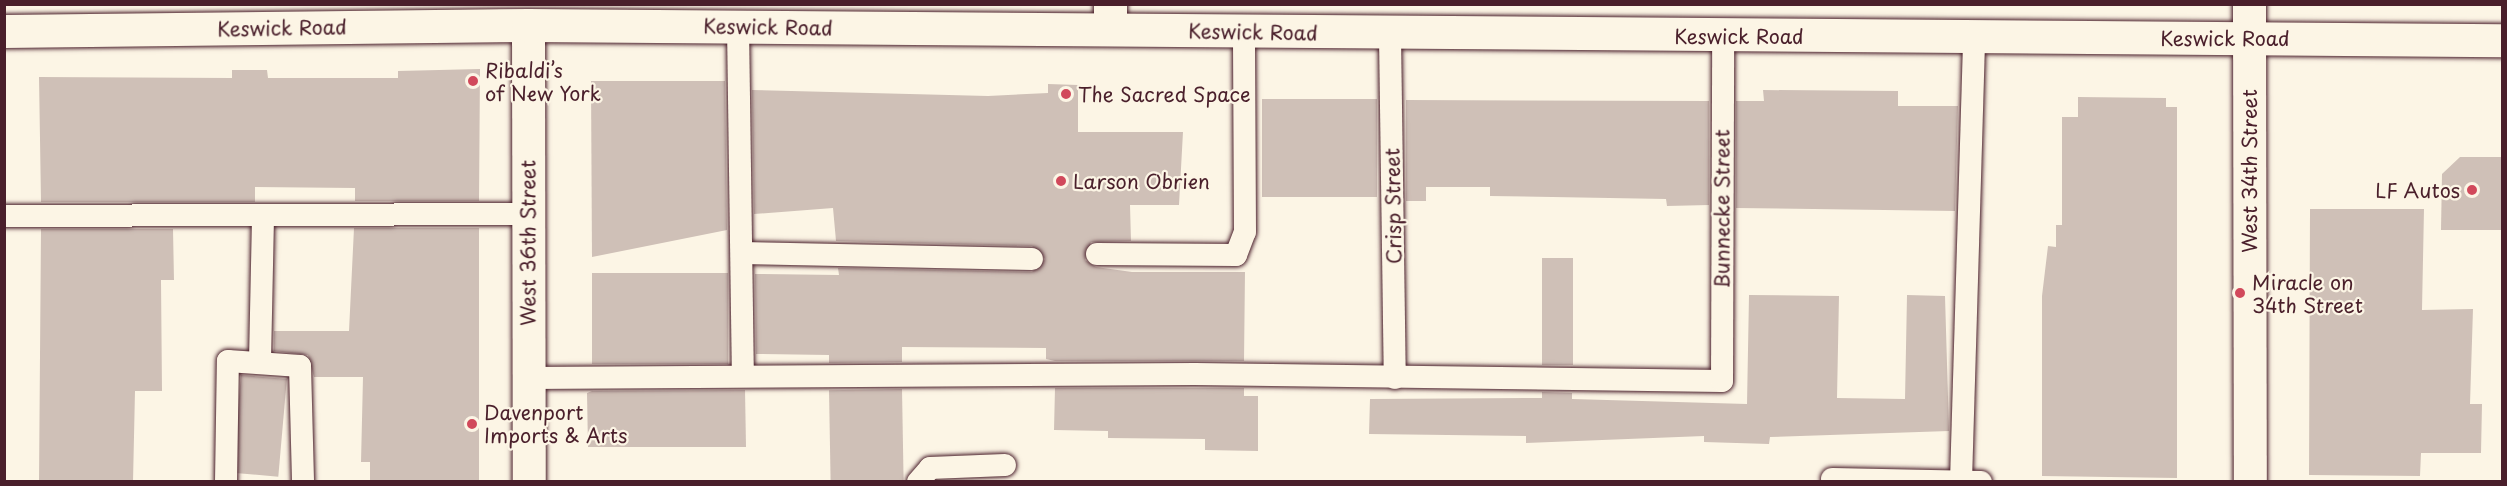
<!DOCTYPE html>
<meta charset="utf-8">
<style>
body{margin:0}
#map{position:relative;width:2507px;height:486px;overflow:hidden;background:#fcf5e5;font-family:"Playpen Sans",sans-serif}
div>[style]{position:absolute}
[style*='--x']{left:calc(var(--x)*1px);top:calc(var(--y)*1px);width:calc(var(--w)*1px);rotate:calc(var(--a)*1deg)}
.building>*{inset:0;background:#cfc0b7;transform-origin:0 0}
.roads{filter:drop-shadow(0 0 2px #4a1f2b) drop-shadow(0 0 2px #4a1f2b)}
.lane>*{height:22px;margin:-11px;padding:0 11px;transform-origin:11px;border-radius:11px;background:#fcf5e5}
.street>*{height:33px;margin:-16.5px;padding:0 16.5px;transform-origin:16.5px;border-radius:16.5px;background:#fcf5e5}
.secondary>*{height:33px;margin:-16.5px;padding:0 16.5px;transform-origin:16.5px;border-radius:16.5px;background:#fcf5e5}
.dots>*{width:16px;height:16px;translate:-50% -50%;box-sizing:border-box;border:3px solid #fcf5e5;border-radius:50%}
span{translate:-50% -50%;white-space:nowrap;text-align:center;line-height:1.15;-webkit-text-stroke:4.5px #fcf5e5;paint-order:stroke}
.street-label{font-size:20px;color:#4a1f2b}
.poi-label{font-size:20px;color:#4a1f2b}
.left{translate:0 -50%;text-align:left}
.right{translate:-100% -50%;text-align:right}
.frame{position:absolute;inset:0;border:6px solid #4a1f2b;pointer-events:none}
</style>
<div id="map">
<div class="building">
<div style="clip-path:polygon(480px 69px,479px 201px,355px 201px,355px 188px,255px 187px,255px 202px,41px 202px,39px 77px,232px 78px,232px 70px,267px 70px,268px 78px,398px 78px,398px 71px)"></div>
<div style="clip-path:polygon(591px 81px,725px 81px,727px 230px,592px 257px)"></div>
<div style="clip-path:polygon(1048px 84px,1078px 85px,1078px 132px,1183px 132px,1179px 205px,1130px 205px,1131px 241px,1091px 242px,1085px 260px,1096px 267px,1132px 272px,1245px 272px,1244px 361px,1055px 361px,1046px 359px,1046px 348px,902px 347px,902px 362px,829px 363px,829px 355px,756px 354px,755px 274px,839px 275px,838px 268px,1032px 272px,1045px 259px,1032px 246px,836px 241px,833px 208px,754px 214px,752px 90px,988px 96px,1048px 93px)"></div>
<div style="clip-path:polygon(1763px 90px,1898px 91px,1898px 106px,1958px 106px,1955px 211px,1736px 208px,1736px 101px,1764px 101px)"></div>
<div style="clip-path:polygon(2078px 97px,2166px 98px,2166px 107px,2177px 107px,2177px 478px,2042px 476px,2042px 296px,2048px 246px,2056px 247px,2056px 225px,2062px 225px,2062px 117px,2078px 117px)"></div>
<div style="left:1262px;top:99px;width:115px;height:98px"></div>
<div style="clip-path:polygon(1406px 100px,1709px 101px,1709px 205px,1667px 206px,1666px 199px,1490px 196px,1490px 187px,1426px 187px,1426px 201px,1406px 201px)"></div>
<div style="clip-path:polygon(2460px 157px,2502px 157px,2502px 230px,2441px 230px,2442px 174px)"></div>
<div style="clip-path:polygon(2310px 209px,2424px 209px,2422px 310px,2473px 309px,2470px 404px,2482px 404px,2481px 453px,2421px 453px,2420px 476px,2309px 475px)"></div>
<div style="clip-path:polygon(354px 228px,479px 228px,479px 482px,370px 482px,370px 462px,361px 462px,363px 377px,314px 377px,308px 355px,274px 351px,274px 331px,349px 331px)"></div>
<div style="clip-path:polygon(41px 229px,173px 229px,174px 280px,161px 280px,162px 391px,135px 391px,133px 482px,39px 482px)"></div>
<div style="left:1542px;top:258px;width:31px;height:107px"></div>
<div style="left:592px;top:273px;width:136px;height:91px"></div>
<div style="clip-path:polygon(1749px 295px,1839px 296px,1837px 398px,1905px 399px,1907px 295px,1945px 296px,1949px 431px,1770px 437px,1769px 444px,1704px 442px,1704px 436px,1526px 443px,1526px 436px,1369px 434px,1370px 399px,1542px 398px,1542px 392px,1572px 393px,1572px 399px,1747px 404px)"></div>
<div style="left:241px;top:375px;width:46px;height:98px;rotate:5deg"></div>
<div style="clip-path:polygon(1055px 388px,1244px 388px,1244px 396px,1258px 396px,1258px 451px,1205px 450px,1205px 439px,1108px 438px,1108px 431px,1054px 430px)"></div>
<div style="left:902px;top:389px;width:93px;height:73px;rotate:89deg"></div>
<div style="clip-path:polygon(745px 390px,746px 447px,588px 447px,587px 393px,592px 391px)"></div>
</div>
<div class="roads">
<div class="lane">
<div style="--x:738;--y:26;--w:350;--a:89.2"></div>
<div style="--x:1390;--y:35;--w:343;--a:89.2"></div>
<div style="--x:4;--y:216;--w:523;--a:-0.22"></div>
<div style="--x:742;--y:253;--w:290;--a:1.2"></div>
<div style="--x:1097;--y:254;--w:139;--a:0.4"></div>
<div style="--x:1236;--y:255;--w:25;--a:-69"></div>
<div style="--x:1245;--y:232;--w:200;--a:-90.3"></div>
<div style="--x:260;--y:361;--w:145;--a:-88.8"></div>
<div style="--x:528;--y:378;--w:667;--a:-0.34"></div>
<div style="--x:1195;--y:374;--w:527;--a:0.76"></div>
<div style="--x:1722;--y:381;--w:345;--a:-89.8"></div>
<div style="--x:1832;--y:479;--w:149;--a:1.2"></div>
<div style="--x:1961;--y:481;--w:444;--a:-88.3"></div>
<div style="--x:226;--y:482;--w:121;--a:-89.1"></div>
<div style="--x:228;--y:361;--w:72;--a:4"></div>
<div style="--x:300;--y:366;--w:116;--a:88.5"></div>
<div style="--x:918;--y:482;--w:18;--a:-49"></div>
<div style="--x:930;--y:468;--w:75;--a:-2.3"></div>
</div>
<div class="street">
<div style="--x:2249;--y:4;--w:478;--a:89.9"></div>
<div style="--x:1110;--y:29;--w:25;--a:-90"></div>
</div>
<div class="secondary">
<div style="--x:528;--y:25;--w:457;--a:89.9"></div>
<div style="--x:4;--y:31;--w:524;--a:-0.66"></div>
<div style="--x:528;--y:25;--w:1974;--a:0.44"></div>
</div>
</div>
<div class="dots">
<div style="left:473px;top:81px;background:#d1495b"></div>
<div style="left:1066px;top:94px;background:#d1495b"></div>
<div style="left:1061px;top:181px;background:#d1495b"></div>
<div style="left:2472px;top:190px;background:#d1495b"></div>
<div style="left:2240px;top:293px;background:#d1495b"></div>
<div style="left:472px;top:424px;background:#d1495b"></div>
</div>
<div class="street-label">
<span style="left:768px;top:27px;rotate:1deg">Keswick Road</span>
<span style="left:282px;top:28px;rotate:-1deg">Keswick Road</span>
<span style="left:1253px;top:32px;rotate:1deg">Keswick Road</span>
<span style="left:1739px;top:36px">Keswick Road</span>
<span style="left:2225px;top:38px">Keswick Road</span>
<span style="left:2249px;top:171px;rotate:-90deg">West 34th Street</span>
<span style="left:1393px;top:206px;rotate:-91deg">Crisp Street</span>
<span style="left:1722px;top:209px;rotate:-90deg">Bunnecke Street</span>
<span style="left:528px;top:243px;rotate:-90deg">West 36th Street</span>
</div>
<div class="poi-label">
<span class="left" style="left:485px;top:82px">Ribaldi’s<br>of New York</span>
<span class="left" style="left:1078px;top:94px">The Sacred Space</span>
<span class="left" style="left:1073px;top:181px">Larson Obrien</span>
<span class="right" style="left:2460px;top:190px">LF Autos</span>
<span class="left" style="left:2252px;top:294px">Miracle on<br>34th Street</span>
<span class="left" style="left:484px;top:424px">Davenport<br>Imports &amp; Arts</span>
</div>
<div class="frame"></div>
</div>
